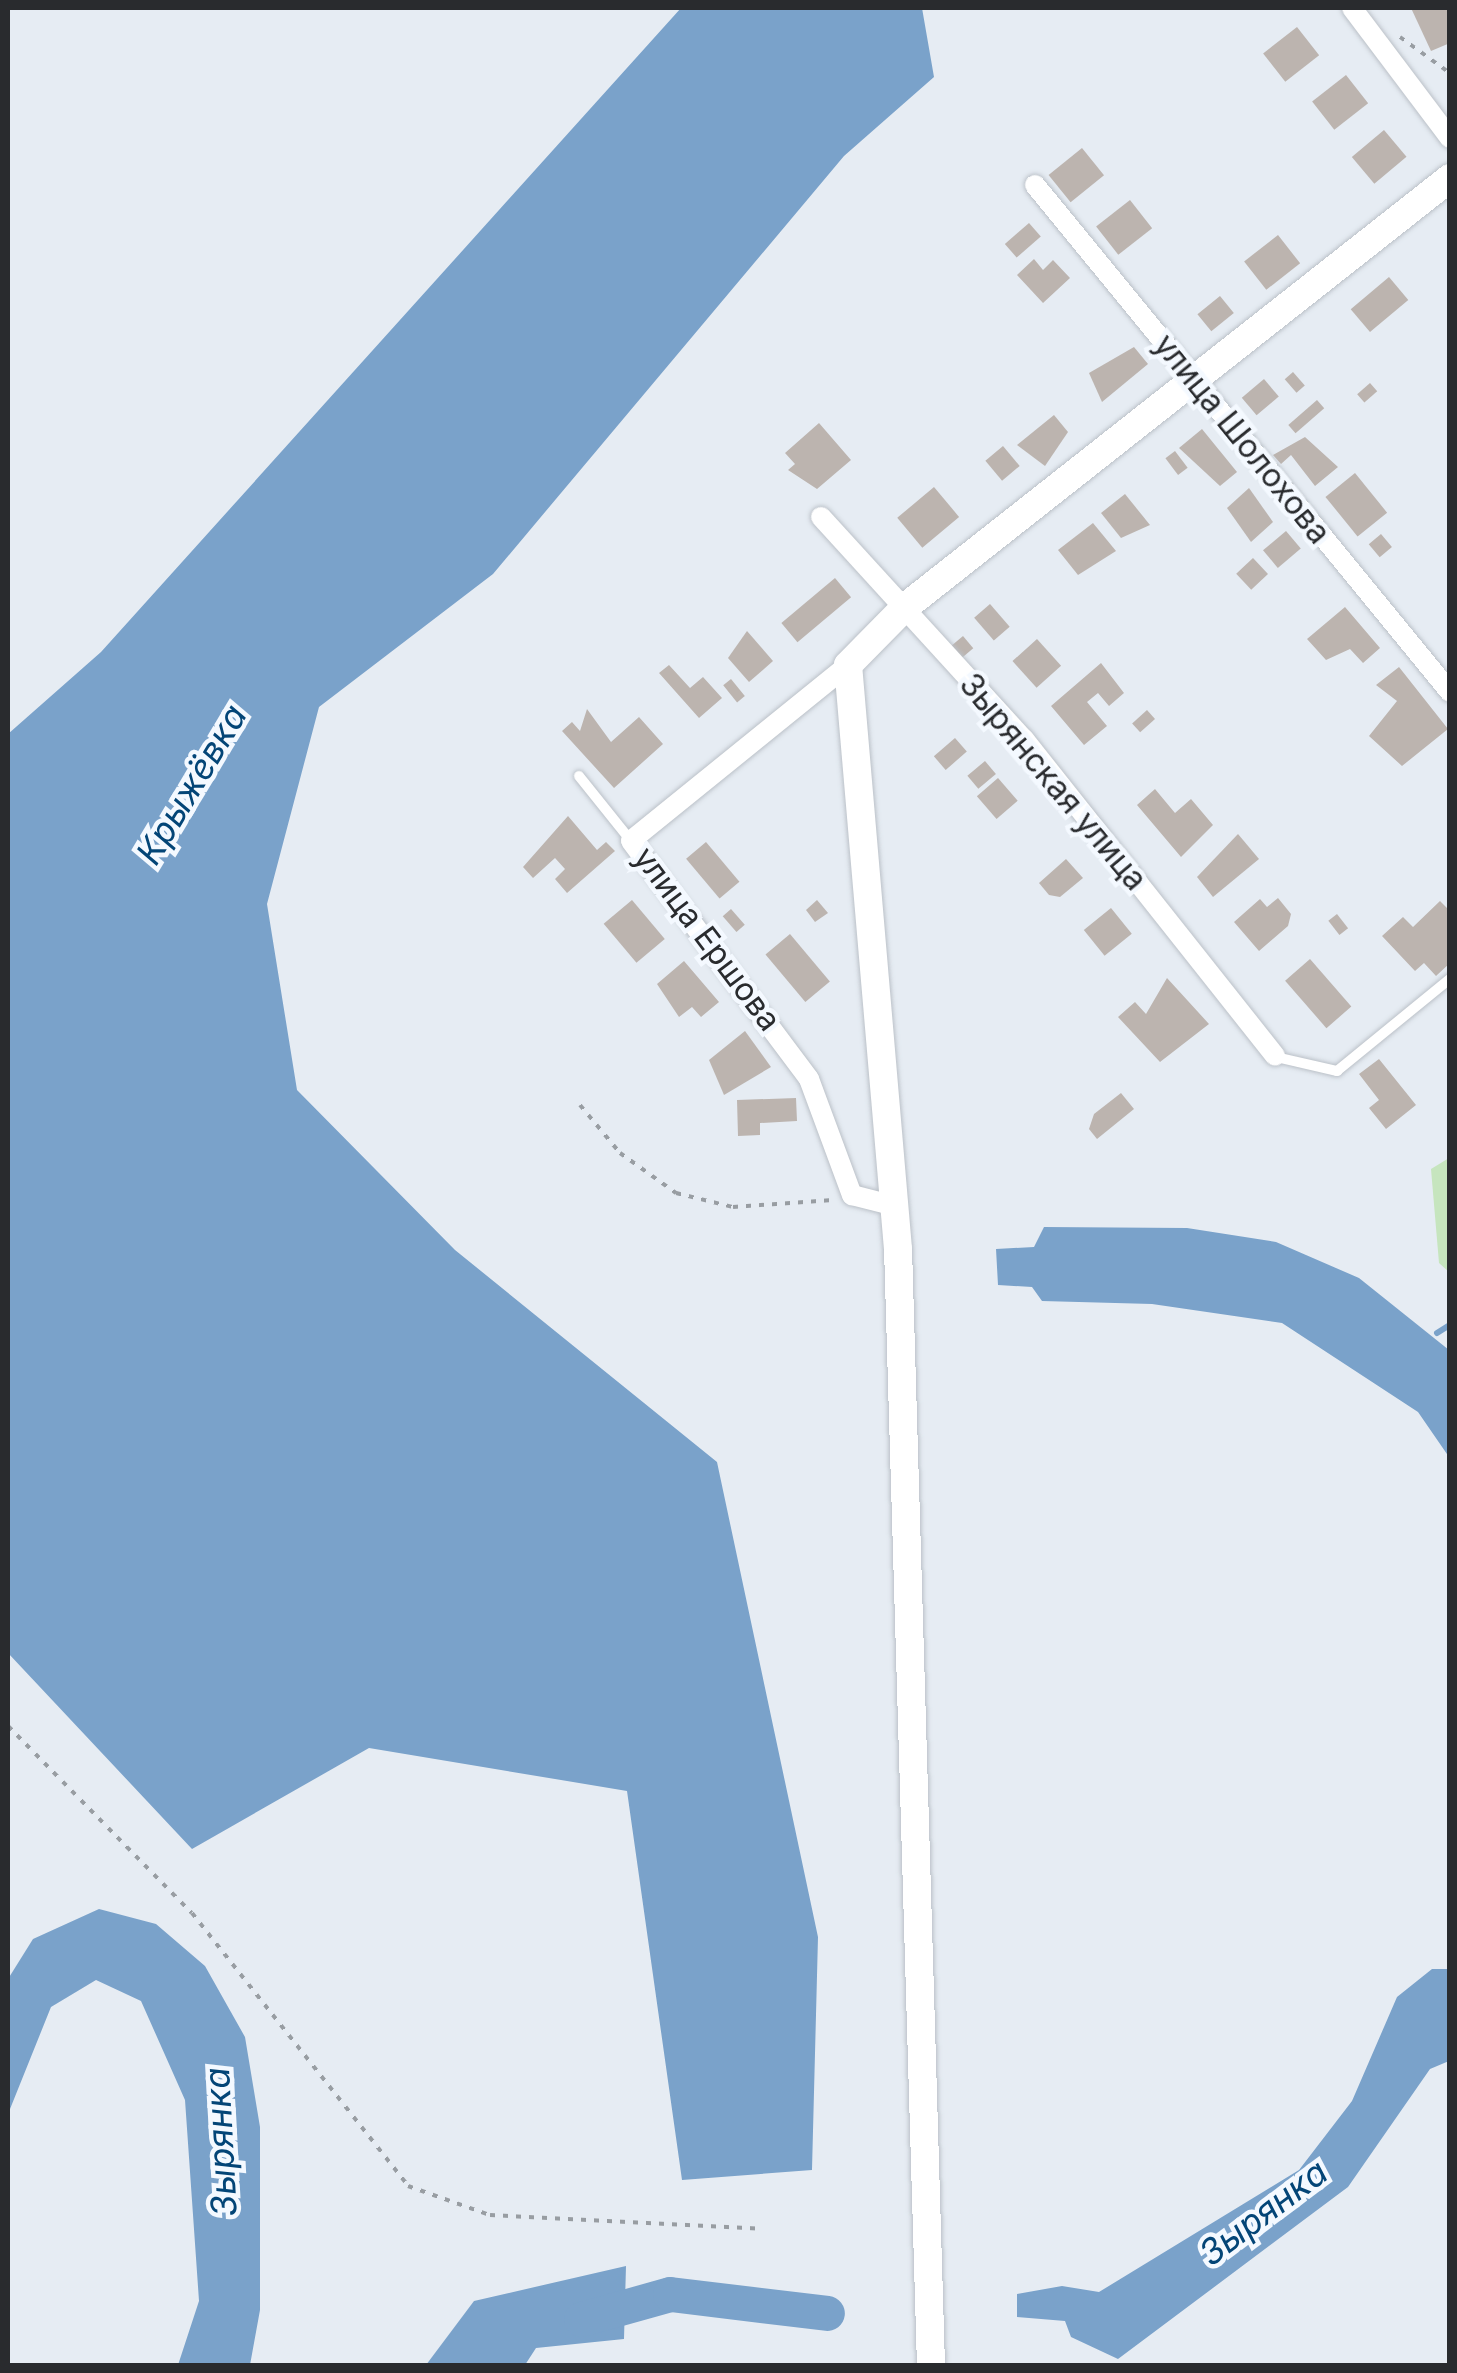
<!DOCTYPE html>
<meta charset="utf-8">
<style>
body{margin:0}
#map{position:relative;width:1457px;height:2373px;overflow:hidden;background:#e6ecf3;font-family:Inter,sans-serif}
div>[style]{position:absolute}
[style*='--x']{left:calc(var(--x)*1px);top:calc(var(--y)*1px);width:calc(var(--w)*1px);rotate:calc(var(--a)*1deg)}
.green>*{inset:0;background:#c6e5be}
.water>*{inset:0;background:#7aa2ca}
.stream>*{height:6px;margin:-3px;padding:0 3px;transform-origin:3px;border-radius:3px;background:#7aa2ca}
.river>*{height:35px;margin:-17.5px;padding:0 17.5px;transform-origin:17.5px;border-radius:17.5px;background:#7aa2ca}
.building>*{inset:0;background:#bcb4af;transform-origin:0 0}
.path>*{height:4px;margin-top:-2px;transform-origin:0;background:repeating-linear-gradient(90deg,#989da2 0 5px,transparent 0 13px)}
.roads{filter:drop-shadow(0 0 2px #bbc1c8) drop-shadow(0 0 2px #bbc1c8)}
.service>*{height:10px;margin:-5px;padding:0 5px;transform-origin:5px;border-radius:5px;background:#fff}
.minor>*{height:20px;margin:-10px;padding:0 10px;transform-origin:10px;border-radius:10px;background:#fff}
.secondary>*{height:28px;margin:-14px;padding:0 14px;transform-origin:14px;border-radius:14px;background:#fff}
span{translate:-50% -50%;white-space:nowrap;text-align:center;line-height:1.15;-webkit-text-stroke:9px #f4f9ff;paint-order:stroke}
.street-label{font-size:32px;color:#292b2e}
.water-label{font-size:35px;color:#034577;font-style:italic}
.frame{position:absolute;inset:0;border:10px solid #292b2e;pointer-events:none}
</style>
<div id="map">
<div class="green">
<div style="clip-path:polygon(1449px 1158px,1449px 1272px,1439px 1263px,1431px 1169px)"></div>
</div>
<div class="water">
<div style="clip-path:polygon(681px 8px,922px 8px,934px 77px,844px 156px,493px 574px,319px 707px,267px 904px,297px 1090px,455px 1250px,717px 1462px,818px 1937px,812px 2170px,682px 2180px,627px 1791px,369px 1748px,192px 1849px,8px 1653px,8px 734px,101px 652px)"></div>
<div style="clip-path:polygon(1044px 1227px,1187px 1228px,1276px 1242px,1359px 1278px,1449px 1350px,1449px 1457px,1418px 1412px,1282px 1323px,1152px 1304px,1042px 1301px,1032px 1287px,998px 1285px,996px 1249px,1034px 1247px)"></div>
<div style="clip-path:polygon(99px 1909px,156px 1924px,205px 1966px,245px 2037px,260px 2127px,260px 2310px,250px 2365px,178px 2365px,199px 2301px,185px 2100px,141px 2001px,96px 1980px,51px 2007px,8px 2114px,8px 1979px,33px 1939px)"></div>
<div style="clip-path:polygon(1432px 1969px,1449px 1969px,1449px 2061px,1430px 2069px,1348px 2187px,1118px 2359px,1071px 2337px,1065px 2321px,1017px 2317px,1017px 2294px,1062px 2286px,1099px 2292px,1299px 2170px,1352px 2101px,1397px 1997px)"></div>
<div style="clip-path:polygon(626px 2266px,624px 2339px,536px 2348px,525px 2365px,426px 2365px,474px 2301px)"></div>
</div>
<div class="stream">
<div style="--x:1437;--y:1333;--w:15;--a:-32"></div>
</div>
<div class="river">
<div style="--x:581;--y:2319;--w:92;--a:-15.7"></div>
<div style="--x:670;--y:2294;--w:158;--a:6.9"></div>
</div>
<div class="building">
<div style="clip-path:polygon(1411px 8px,1450px 8px,1450px 43px,1431px 51px)"></div>
<div style="left:1297px;top:27px;width:36px;height:43px;rotate:52deg"></div>
<div style="left:1346px;top:75px;width:36px;height:43px;rotate:52deg"></div>
<div style="left:1384px;top:130px;width:35px;height:42px;rotate:50deg"></div>
<div style="left:1082px;top:148px;width:35px;height:43px;rotate:51deg"></div>
<div style="left:1130px;top:200px;width:36px;height:43px;rotate:52deg"></div>
<div style="left:1029px;top:223px;width:18px;height:32px;rotate:49deg"></div>
<div style="left:1278px;top:235px;width:36px;height:43px;rotate:52deg"></div>
<div style="clip-path:polygon(1034px 259px,1043px 270px,1053px 260px,1070px 278px,1043px 303px,1017px 275px)"></div>
<div style="left:1389px;top:277px;width:30px;height:50px;rotate:50deg"></div>
<div style="left:1220px;top:296px;width:22px;height:29px;rotate:51deg"></div>
<div style="clip-path:polygon(1134px 347px,1148px 364px,1102px 402px,1089px 373px)"></div>
<div style="left:1293px;top:372px;width:18px;height:11px;rotate:49deg"></div>
<div style="left:1264px;top:379px;width:23px;height:29px;rotate:50deg"></div>
<div style="left:1370px;top:383px;width:11px;height:17px;rotate:49deg"></div>
<div style="left:1317px;top:400px;width:11px;height:38px;rotate:49deg"></div>
<div style="clip-path:polygon(1054px 415px,1068px 432px,1045px 466px,1017px 445px)"></div>
<div style="clip-path:polygon(819px 423px,851px 460px,817px 489px,788px 470px,795px 464px,785px 453px)"></div>
<div style="clip-path:polygon(1202px 429px,1237px 472px,1220px 486px,1179px 448px)"></div>
<div style="clip-path:polygon(1305px 437px,1338px 467px,1315px 486px,1291px 455px,1281px 464px,1273px 455px)"></div>
<div style="left:1003px;top:446px;width:26px;height:23px;rotate:50deg"></div>
<div style="left:1175px;top:451px;width:21px;height:12px;rotate:53deg"></div>
<div style="left:1355px;top:473px;width:51px;height:38px;rotate:51deg"></div>
<div style="left:934px;top:487px;width:39px;height:48px;rotate:50deg"></div>
<div style="clip-path:polygon(1249px 488px,1273px 522px,1251px 542px,1227px 508px)"></div>
<div style="clip-path:polygon(1125px 494px,1150px 525px,1121px 538px,1101px 513px)"></div>
<div style="clip-path:polygon(1093px 523px,1116px 551px,1078px 575px,1058px 550px)"></div>
<div style="left:1286px;top:531px;width:23px;height:30px;rotate:50deg"></div>
<div style="left:1381px;top:534px;width:17px;height:16px;rotate:50deg"></div>
<div style="left:1253px;top:558px;width:22px;height:23px;rotate:47deg"></div>
<div style="left:835px;top:578px;width:25px;height:70px;rotate:50deg"></div>
<div style="left:990px;top:604px;width:30px;height:21px;rotate:49deg"></div>
<div style="clip-path:polygon(1345px 607px,1380px 648px,1363px 663px,1350px 649px,1326px 660px,1307px 639px)"></div>
<div style="clip-path:polygon(747px 631px,773px 661px,749px 682px,728px 658px)"></div>
<div style="left:963px;top:636px;width:16px;height:17px;rotate:50deg"></div>
<div style="left:1037px;top:639px;width:36px;height:33px;rotate:48deg"></div>
<div style="clip-path:polygon(1101px 663px,1124px 693px,1109px 706px,1098px 693px,1087px 702px,1107px 726px,1084px 745px,1051px 706px)"></div>
<div style="clip-path:polygon(669px 665px,690px 688px,703px 677px,722px 698px,699px 718px,659px 673px)"></div>
<div style="clip-path:polygon(1399px 667px,1448px 729px,1402px 766px,1369px 736px,1397px 701px,1376px 685px)"></div>
<div style="left:731px;top:679px;width:22px;height:10px;rotate:51deg"></div>
<div style="clip-path:polygon(587px 709px,611px 742px,639px 717px,663px 744px,614px 788px,562px 731px,572px 722px,580px 731px)"></div>
<div style="left:1147px;top:710px;width:12px;height:20px;rotate:48deg"></div>
<div style="left:955px;top:738px;width:18px;height:28px;rotate:49deg"></div>
<div style="left:985px;top:761px;width:17px;height:23px;rotate:50deg"></div>
<div style="left:998px;top:778px;width:30px;height:28px;rotate:49deg"></div>
<div style="clip-path:polygon(1155px 789px,1175px 813px,1191px 799px,1213px 825px,1181px 857px,1137px 805px)"></div>
<div style="clip-path:polygon(568px 816px,597px 850px,606px 842px,615px 851px,567px 893px,555px 879px,565px 869px,555px 858px,533px 878px,523px 867px)"></div>
<div style="clip-path:polygon(1238px 834px,1259px 859px,1213px 897px,1197px 877px)"></div>
<div style="left:706px;top:842px;width:52px;height:26px;rotate:50deg"></div>
<div style="clip-path:polygon(1066px 859px,1083px 878px,1060px 897px,1049px 895px,1039px 883px)"></div>
<div style="clip-path:polygon(1278px 898px,1291px 914px,1288px 926px,1259px 951px,1234px 922px,1260px 899px,1267px 907px)"></div>
<div style="left:632px;top:900px;width:51px;height:37px;rotate:50deg"></div>
<div style="clip-path:polygon(817px 900px,828px 913px,815px 922px,806px 910px)"></div>
<div style="clip-path:polygon(1440px 901px,1450px 911px,1450px 963px,1436px 976px,1424px 963px,1415px 971px,1382px 936px,1403px 917px,1413px 927px)"></div>
<div style="left:1111px;top:908px;width:33px;height:35px;rotate:51deg"></div>
<div style="left:731px;top:909px;width:21px;height:11px;rotate:49deg"></div>
<div style="left:1337px;top:914px;width:18px;height:11px;rotate:52deg"></div>
<div style="left:790px;top:934px;width:62px;height:32px;rotate:50deg"></div>
<div style="left:1310px;top:959px;width:63px;height:33px;rotate:49deg"></div>
<div style="clip-path:polygon(684px 961px,719px 1002px,701px 1017px,692px 1007px,679px 1017px,657px 984px)"></div>
<div style="clip-path:polygon(1167px 978px,1209px 1024px,1160px 1062px,1118px 1017px,1135px 1002px,1146px 1014px)"></div>
<div style="clip-path:polygon(745px 1031px,771px 1067px,724px 1095px,709px 1060px)"></div>
<div style="clip-path:polygon(1379px 1059px,1416px 1105px,1386px 1129px,1369px 1108px,1379px 1100px,1359px 1074px)"></div>
<div style="clip-path:polygon(1121px 1093px,1134px 1109px,1097px 1139px,1089px 1129px,1094px 1114px)"></div>
<div style="clip-path:polygon(796px 1098px,797px 1121px,760px 1123px,760px 1135px,738px 1136px,737px 1100px)"></div>
</div>
<div class="path">
<div style="--x:1400;--y:37;--w:62;--a:35.8"></div>
<div style="--x:580;--y:1105;--w:62;--a:50.2"></div>
<div style="--x:620;--y:1153;--w:69;--a:35.5"></div>
<div style="--x:676;--y:1193;--w:59;--a:13.8"></div>
<div style="--x:733;--y:1207;--w:100;--a:-4"></div>
<div style="--x:8;--y:1726;--w:262;--a:45.5"></div>
<div style="--x:192;--y:1913;--w:348;--a:51.6"></div>
<div style="--x:408;--y:2186;--w:87;--a:19.5"></div>
<div style="--x:490;--y:2215;--w:272;--a:2.9"></div>
</div>
<div class="roads">
<div class="service">
<div style="--x:579;--y:776;--w:83;--a:51.3"></div>
<div style="--x:1276;--y:1057;--w:63;--a:12.9"></div>
<div style="--x:1337;--y:1071;--w:146;--a:-39.2"></div>
</div>
<div class="minor">
<div style="--x:1352;--y:8;--w:163;--a:53"></div>
<div style="--x:1035;--y:185;--w:655;--a:50.7"></div>
<div style="--x:821;--y:517;--w:301;--a:47.6"></div>
<div style="--x:1024;--y:739;--w:404;--a:51.6"></div>
<div style="--x:848;--y:665;--w:279;--a:141"></div>
<div style="--x:631;--y:841;--w:297;--a:53.2"></div>
<div style="--x:809;--y:1079;--w:124;--a:69.7"></div>
<div style="--x:852;--y:1195;--w:44;--a:14.3"></div>
</div>
<div class="secondary">
<div style="--x:931;--y:2366;--w:1117;--a:-91.69"></div>
<div style="--x:898;--y:1249;--w:586;--a:-94.89"></div>
<div style="--x:848;--y:665;--w:80;--a:-45.5"></div>
<div style="--x:904;--y:608;--w:695;--a:-38.22"></div>
</div>
</div>
<div class="street-label">
<span style="left:1242px;top:439px;rotate:51deg">улица Шолохова</span>
<span style="left:1053px;top:782px;rotate:50deg">Зырянская улица</span>
<span style="left:707px;top:939px;rotate:53deg">улица Ершова</span>
</div>
<div class="water-label">
<span style="left:191px;top:784px;rotate:-59deg">Крыжёвка</span>
<span style="left:220px;top:2142px;rotate:-93deg">Зырянка</span>
<span style="left:1263px;top:2212px;rotate:-37deg">Зырянка</span>
</div>
<div class="frame"></div>
</div>
